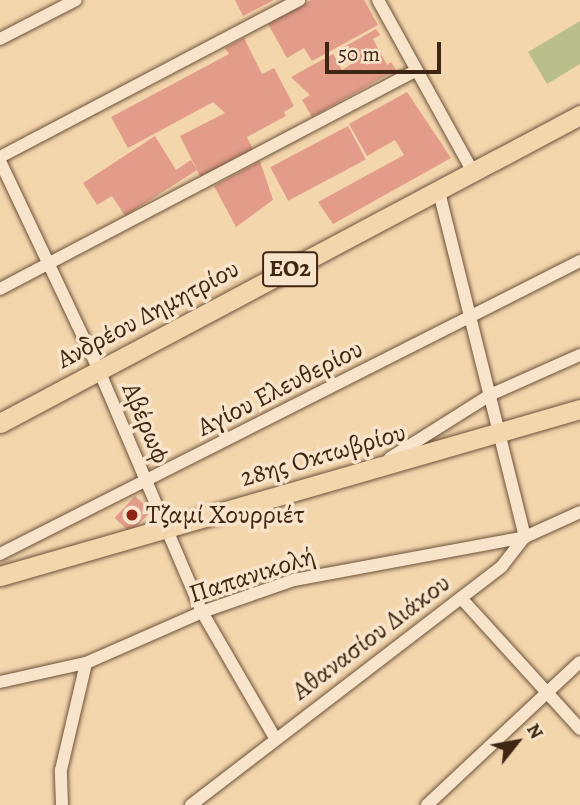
<!DOCTYPE html>
<meta charset="utf-8">
<style>
body{margin:0}
#map{position:relative;width:580px;height:805px;overflow:hidden;background:#f4d6ad;font-family:Alegreya,serif}
div>[style]{position:absolute}
[style*='--x']{left:calc(var(--x)*1px);top:calc(var(--y)*1px);width:calc(var(--w)*1px);rotate:calc(var(--a)*1deg)}
.green>*{inset:0;background:#b9be8c}
.building>*{inset:0;background:#e29c89;transform-origin:0 0}
.roads{filter:drop-shadow(0 0 2px #6c523a) drop-shadow(0 0 2px #6c523a)}
.street>*{height:12px;margin:-6px;padding:0 6px;transform-origin:6px;border-radius:6px;background:#f8e4ca}
.primary>*{height:19px;margin:-9.5px;padding:0 9.5px;transform-origin:9.5px;border-radius:9.5px;background:#f4d6ad}
.dots>*{width:19px;height:19px;translate:-50% -50%;box-sizing:border-box;border:4px solid #f8e4ca;border-radius:50%}
span{translate:-50% -50%;white-space:nowrap;text-align:center;line-height:1.15;-webkit-text-stroke:7px #f8e4ca;paint-order:stroke}
.shield-label span{padding:2px 5px;background:#f8e4ca;border:2px solid;border-radius:5px;-webkit-text-stroke-width:0}
.shield-label{font-size:24px;color:#3e2613;font-weight:700}
.street-label{font-size:26px;color:#3e2613}
.poi-label{font-size:26px;color:#3e2613}
.left{translate:0 -50%;text-align:left}
.north{position:absolute;left:482px;top:707px;width:70px;height:70px;-webkit-text-stroke:5px #f8e4ca;paint-order:stroke;rotate:59deg;font-size:19px;font-weight:700;line-height:28px;text-align:center;color:#3e2613}
.north::after{content:'';display:block;margin:auto;width:24px;height:32px;background:#3e2613;clip-path:polygon(50% 0,100% 100%,50% 72%,0 100%)}
.scale{position:absolute;left:325px;top:42px;width:116px;height:32px;box-sizing:border-box;border:4px solid #3e2613;border-top:0;padding-left:9px;font-size:21px;line-height:24px;white-space:nowrap;color:#3e2613;-webkit-text-stroke:5px #f8e4ca;paint-order:stroke}
</style>
<div id="map">
<div class="green">
<div style="clip-path:polygon(580px 21px,580px 64px,547px 84px,528px 52px)"></div>
</div>
<div class="building">
<div style="clip-path:polygon(235px 0,274px 0,243px 16px)"></div>
<div style="clip-path:polygon(311px 0,364px 0,378px 25px,312px 61px,304px 48px,287px 58px,268px 24px)"></div>
<div style="clip-path:polygon(376px 29px,380px 35px,373px 39px,387px 65px,391px 62px,396px 70px,312px 117px,302px 100px,310px 95px,291px 77px,333px 54px,342px 70px,353px 63px,344px 47px)"></div>
<div style="clip-path:polygon(244px 38px,262px 74px,274px 68px,294px 106px,284px 112px,286px 116px,247px 137px,254px 151px,201px 178px,180px 136px,225px 113px,213px 102px,128px 148px,111px 117px,229px 54px,225px 48px)"></div>
<div style="clip-path:polygon(407px 92px,451px 158px,333px 224px,318px 202px,404px 155px,395px 140px,367px 156px,349px 124px)"></div>
<div style="left:348px;top:126px;width:38px;height:88px;rotate:62deg"></div>
<div style="clip-path:polygon(155px 136px,176px 170px,191px 160px,197px 170px,125px 216px,112px 196px,97px 205px,83px 183px)"></div>
<div style="clip-path:polygon(260px 161px,273px 200px,236px 227px,214px 186px)"></div>
<div style="left:135px;top:496px;width:22px;height:30px;rotate:43deg"></div>
</div>
<div class="roads">
<div class="street">
<div style="--x:378;--y:0;--w:199;--a:61.1"></div>
<div style="--x:0;--y:39;--w:85;--a:-27.2"></div>
<div style="--x:0;--y:157;--w:338;--a:-27.7"></div>
<div style="--x:0;--y:161;--w:229;--a:64.7"></div>
<div style="--x:98;--y:368;--w:265;--a:66.9"></div>
<div style="--x:202;--y:612;--w:146;--a:59.9"></div>
<div style="--x:439;--y:192;--w:356;--a:76"></div>
<div style="--x:0;--y:289;--w:470;--a:-27.7"></div>
<div style="--x:390;--y:458;--w:118;--a:-32.2"></div>
<div style="--x:490;--y:395;--w:98;--a:-24"></div>
<div style="--x:0;--y:554;--w:650;--a:-26.8"></div>
<div style="--x:461;--y:598;--w:177;--a:47.7"></div>
<div style="--x:0;--y:682;--w:88;--a:-12.5"></div>
<div style="--x:86;--y:663;--w:127;--a:-23.7"></div>
<div style="--x:202;--y:612;--w:97;--a:-19.2"></div>
<div style="--x:294;--y:580;--w:235;--a:-10.5"></div>
<div style="--x:62;--y:805;--w:35;--a:-92"></div>
<div style="--x:61;--y:770;--w:110;--a:-76.8"></div>
<div style="--x:191;--y:805;--w:392;--a:-37.5"></div>
<div style="--x:502;--y:566;--w:37;--a:-52"></div>
<div style="--x:525;--y:537;--w:60;--a:-24.4"></div>
<div style="--x:427;--y:805;--w:209;--a:-43.1"></div>
</div>
<div class="primary">
<div style="--x:0;--y:423;--w:657;--a:-27.97"></div>
<div style="--x:0;--y:576;--w:604;--a:-16.06"></div>
</div>
</div>
<div class="dots">
<div style="left:132px;top:515px;background:#8f2418"></div>
</div>
<div class="shield-label">
<span style="left:290px;top:269px">ΕΟ2</span>
</div>
<div class="street-label">
<span style="left:148px;top:314px;rotate:-28deg">Ανδρέου Δημητρίου</span>
<span style="left:280px;top:388px;rotate:-27deg">Αγίου Ελευθερίου</span>
<span style="left:146px;top:423px;rotate:67deg">Αβέρωφ</span>
<span style="left:323px;top:455px;rotate:-16deg">28ης Οκτωβρίου</span>
<span style="left:252px;top:575px;rotate:-18deg">Παπανικολή</span>
<span style="left:371px;top:637px;rotate:-37deg">Αθανασίου Διάκου</span>
</div>
<div class="poi-label">
<span class="left" style="left:146px;top:515px">Τζαμί Χουρριέτ</span>
</div>
<div class="north">N</div>
<div class="scale">50 m</div>
</div>
